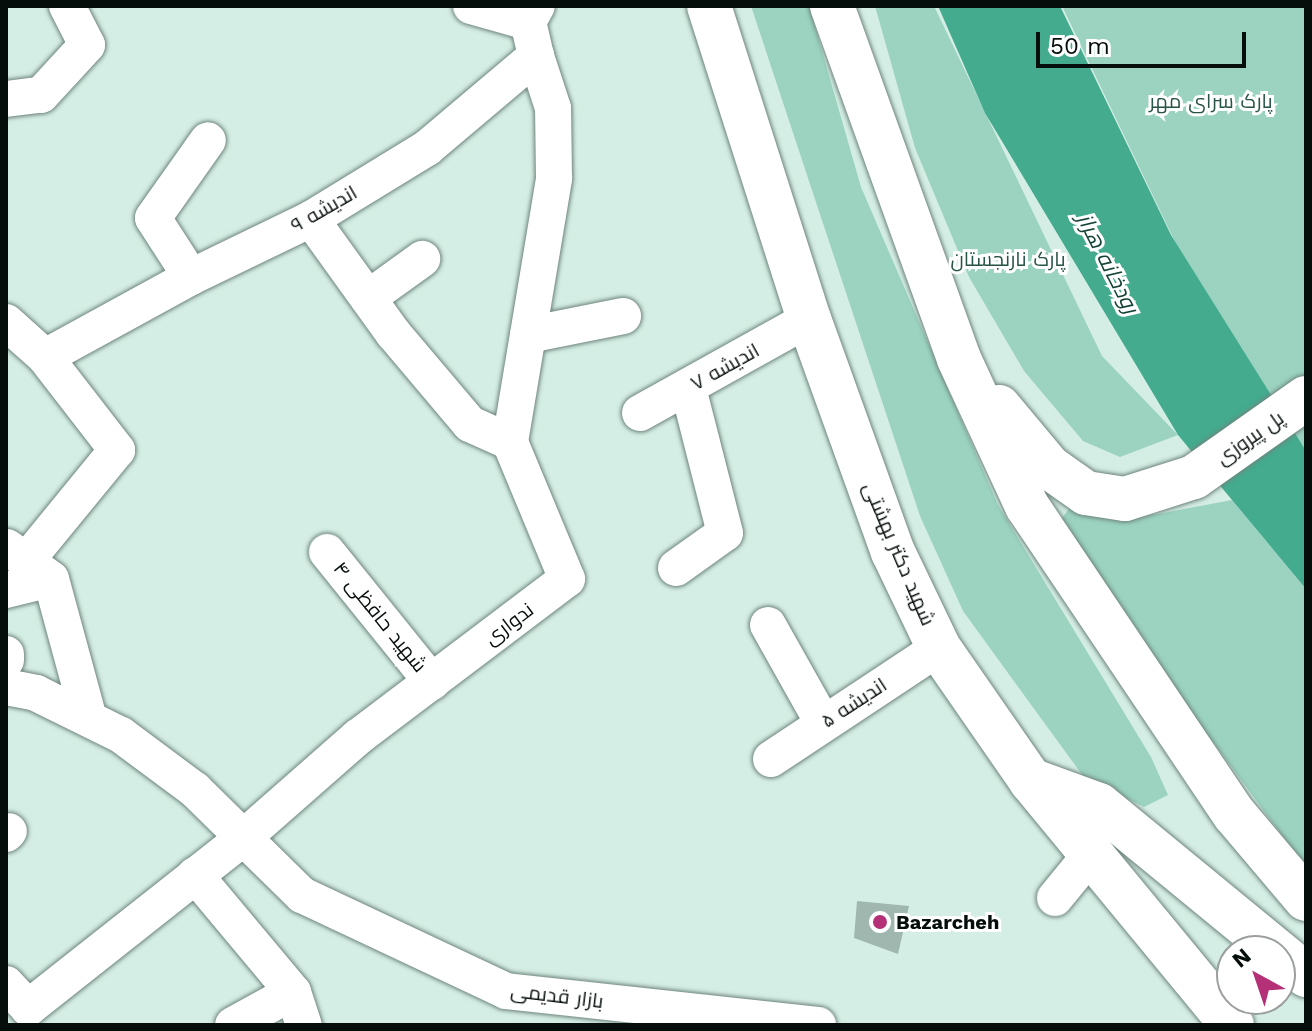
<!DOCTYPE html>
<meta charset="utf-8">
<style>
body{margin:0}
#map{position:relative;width:1312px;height:1031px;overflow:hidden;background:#d5eee5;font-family:"Work Sans",Cairo,sans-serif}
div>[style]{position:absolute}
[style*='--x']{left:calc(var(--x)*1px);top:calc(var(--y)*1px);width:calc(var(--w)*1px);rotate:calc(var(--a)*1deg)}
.green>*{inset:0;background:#9bd3c0}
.water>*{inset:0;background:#44ab8f}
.building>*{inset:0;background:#a0b7af}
.roads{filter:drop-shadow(0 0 2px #6e857d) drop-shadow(0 0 2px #6e857d)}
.minor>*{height:36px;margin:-18px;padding:0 18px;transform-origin:18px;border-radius:18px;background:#fff}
.major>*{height:44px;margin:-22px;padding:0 22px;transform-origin:22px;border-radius:22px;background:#fff}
.dots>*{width:22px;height:22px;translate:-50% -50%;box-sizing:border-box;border:4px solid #fff;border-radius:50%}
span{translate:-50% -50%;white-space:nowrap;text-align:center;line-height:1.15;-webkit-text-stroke:6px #fff;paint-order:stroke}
.park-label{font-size:20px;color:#285447}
.street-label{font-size:20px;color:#060e0c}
.poi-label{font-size:20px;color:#060e0c;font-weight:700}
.left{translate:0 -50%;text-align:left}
.water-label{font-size:22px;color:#164337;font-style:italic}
.frame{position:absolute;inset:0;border:8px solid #060e0c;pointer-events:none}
.north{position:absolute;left:1216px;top:935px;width:80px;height:80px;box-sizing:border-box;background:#fff;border:2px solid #9b9f9e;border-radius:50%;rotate:320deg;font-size:22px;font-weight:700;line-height:32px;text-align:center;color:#060e0c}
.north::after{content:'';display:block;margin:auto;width:28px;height:36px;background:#b43077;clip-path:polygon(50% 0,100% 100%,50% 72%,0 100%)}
.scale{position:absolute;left:1036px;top:32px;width:210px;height:36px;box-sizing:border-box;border:4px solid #060e0c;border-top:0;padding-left:10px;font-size:24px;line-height:28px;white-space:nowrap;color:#060e0c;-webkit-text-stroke:6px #fff;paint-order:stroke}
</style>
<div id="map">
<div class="green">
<div style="clip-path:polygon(751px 6px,809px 6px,861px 187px,998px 505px,1151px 757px,1168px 795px,1144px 807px,1083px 776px,963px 611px,920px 516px)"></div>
<div style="clip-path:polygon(875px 6px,934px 6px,1102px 356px,1178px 435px,1120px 457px,1083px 441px,1024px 371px,969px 277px,915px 148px)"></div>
<div style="clip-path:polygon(1062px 6px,1306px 6px,1306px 451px,1211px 317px)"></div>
<div style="clip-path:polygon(1232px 500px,1306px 589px,1306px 868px,1055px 527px,1069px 509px,1131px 519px)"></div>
</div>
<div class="water">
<div style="clip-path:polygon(938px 6px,1060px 6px,1171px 235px,1306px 451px,1306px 589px,1178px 435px,985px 113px)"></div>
</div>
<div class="building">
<div style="clip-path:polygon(857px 901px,909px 906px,898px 954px,854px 938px)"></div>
</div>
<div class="roads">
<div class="minor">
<div style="--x:471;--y:6;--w:59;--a:15.7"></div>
<div style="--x:6;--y:99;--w:35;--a:-7"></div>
<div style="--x:41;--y:95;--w:68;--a:-47.4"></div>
<div style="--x:87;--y:45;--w:44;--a:-117.1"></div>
<div style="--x:311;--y:219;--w:140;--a:54.3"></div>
<div style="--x:393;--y:333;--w:119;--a:49.8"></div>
<div style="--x:470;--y:424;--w:44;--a:24.2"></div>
<div style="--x:191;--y:277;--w:70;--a:-122.8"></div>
<div style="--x:153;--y:218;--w:95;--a:-54.8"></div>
<div style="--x:368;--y:298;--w:67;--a:-35.8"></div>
<div style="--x:6;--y:322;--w:52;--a:41.9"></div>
<div style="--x:45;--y:357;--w:118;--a:52.3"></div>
<div style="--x:117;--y:450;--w:144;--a:129.3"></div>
<div style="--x:528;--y:335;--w:97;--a:-11.3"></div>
<div style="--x:45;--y:357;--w:166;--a:-28.7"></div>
<div style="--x:191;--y:277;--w:133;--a:-25.8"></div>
<div style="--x:311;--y:219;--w:136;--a:-31.5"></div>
<div style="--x:427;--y:148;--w:143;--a:-40.2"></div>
<div style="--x:536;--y:56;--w:35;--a:-103"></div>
<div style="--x:528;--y:22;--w:18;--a:-61"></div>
<div style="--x:640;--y:413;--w:193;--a:-29.1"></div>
<div style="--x:7;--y:547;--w:54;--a:36"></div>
<div style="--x:51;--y:579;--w:145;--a:74.8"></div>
<div style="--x:327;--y:552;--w:167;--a:51.1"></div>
<div style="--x:676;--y:568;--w:60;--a:-35.5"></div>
<div style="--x:725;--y:533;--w:150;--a:-104.3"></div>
<div style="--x:6;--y:590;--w:46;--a:-13.7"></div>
<div style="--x:768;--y:625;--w:112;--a:60.7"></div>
<div style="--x:6;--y:654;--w:6;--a:90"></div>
<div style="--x:6;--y:687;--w:31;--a:11"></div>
<div style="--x:36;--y:693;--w:95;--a:26.3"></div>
<div style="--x:121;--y:735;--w:92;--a:36.6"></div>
<div style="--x:195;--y:790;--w:150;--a:44.5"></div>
<div style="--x:302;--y:895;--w:225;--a:25.2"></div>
<div style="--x:506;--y:991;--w:314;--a:6.2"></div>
<div style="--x:771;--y:759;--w:201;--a:-33.5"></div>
<div style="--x:6;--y:834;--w:4;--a:-45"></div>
<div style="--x:195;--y:875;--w:153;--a:50.1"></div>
<div style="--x:293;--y:992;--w:35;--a:72"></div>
<div style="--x:1055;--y:898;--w:57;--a:-50.7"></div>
<div style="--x:6;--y:984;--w:33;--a:47"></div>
<div style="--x:28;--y:1008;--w:274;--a:-38.3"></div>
<div style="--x:243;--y:838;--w:153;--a:-41.3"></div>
<div style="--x:358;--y:737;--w:262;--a:-37.1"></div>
<div style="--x:567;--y:579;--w:148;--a:-112.6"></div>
<div style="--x:510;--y:442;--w:268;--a:-80.5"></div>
<div style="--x:554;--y:178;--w:70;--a:-90.8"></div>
<div style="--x:553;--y:108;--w:55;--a:-108.1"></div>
<div style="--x:233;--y:1025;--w:68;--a:-28.8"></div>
</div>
<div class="major">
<div style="--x:709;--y:6;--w:329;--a:72.3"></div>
<div style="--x:809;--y:319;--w:248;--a:70.2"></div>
<div style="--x:893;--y:552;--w:106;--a:64.4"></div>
<div style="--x:939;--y:648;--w:162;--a:55.3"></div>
<div style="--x:1031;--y:781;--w:316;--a:50.5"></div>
<div style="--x:832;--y:6;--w:375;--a:70.2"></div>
<div style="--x:959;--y:359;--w:162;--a:65.2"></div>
<div style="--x:1027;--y:506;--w:372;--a:56.1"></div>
<div style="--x:1235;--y:815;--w:110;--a:49.8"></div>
<div style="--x:999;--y:407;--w:78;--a:50.2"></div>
<div style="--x:1049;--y:467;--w:45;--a:35.1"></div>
<div style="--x:1086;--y:493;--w:39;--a:9"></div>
<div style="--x:1125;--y:499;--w:72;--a:-17.7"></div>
<div style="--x:1194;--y:477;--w:137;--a:-35.2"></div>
<div style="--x:1033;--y:781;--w:70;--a:20"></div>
<div style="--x:1099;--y:805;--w:268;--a:39.4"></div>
</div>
</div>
<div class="dots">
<div style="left:880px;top:922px;background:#b43077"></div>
</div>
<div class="park-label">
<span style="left:1211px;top:101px">پارک سرای مهر</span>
<span style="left:1008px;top:259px">پارک نارنجستان</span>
</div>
<div class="street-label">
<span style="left:324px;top:209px;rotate:-30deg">اندیشه ۹</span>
<span style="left:725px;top:367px;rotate:-29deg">اندیشه ۷</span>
<span style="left:1250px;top:438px;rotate:-35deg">پل پیروزی</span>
<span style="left:899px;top:554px;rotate:67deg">شهید دکتر بهشتی</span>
<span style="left:380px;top:617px;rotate:51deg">شهید حافظی ۴</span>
<span style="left:509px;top:624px;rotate:-37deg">ندواری</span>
<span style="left:854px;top:703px;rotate:-33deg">اندیشه ۵</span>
<span style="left:557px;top:996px;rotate:7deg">بازار قدیمی</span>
</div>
<div class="poi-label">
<span class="left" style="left:896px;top:922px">Bazarcheh</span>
</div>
<div class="water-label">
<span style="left:1108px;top:263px;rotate:63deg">رودخانه هراز</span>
</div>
<div class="frame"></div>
<div class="north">N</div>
<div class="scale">50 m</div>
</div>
